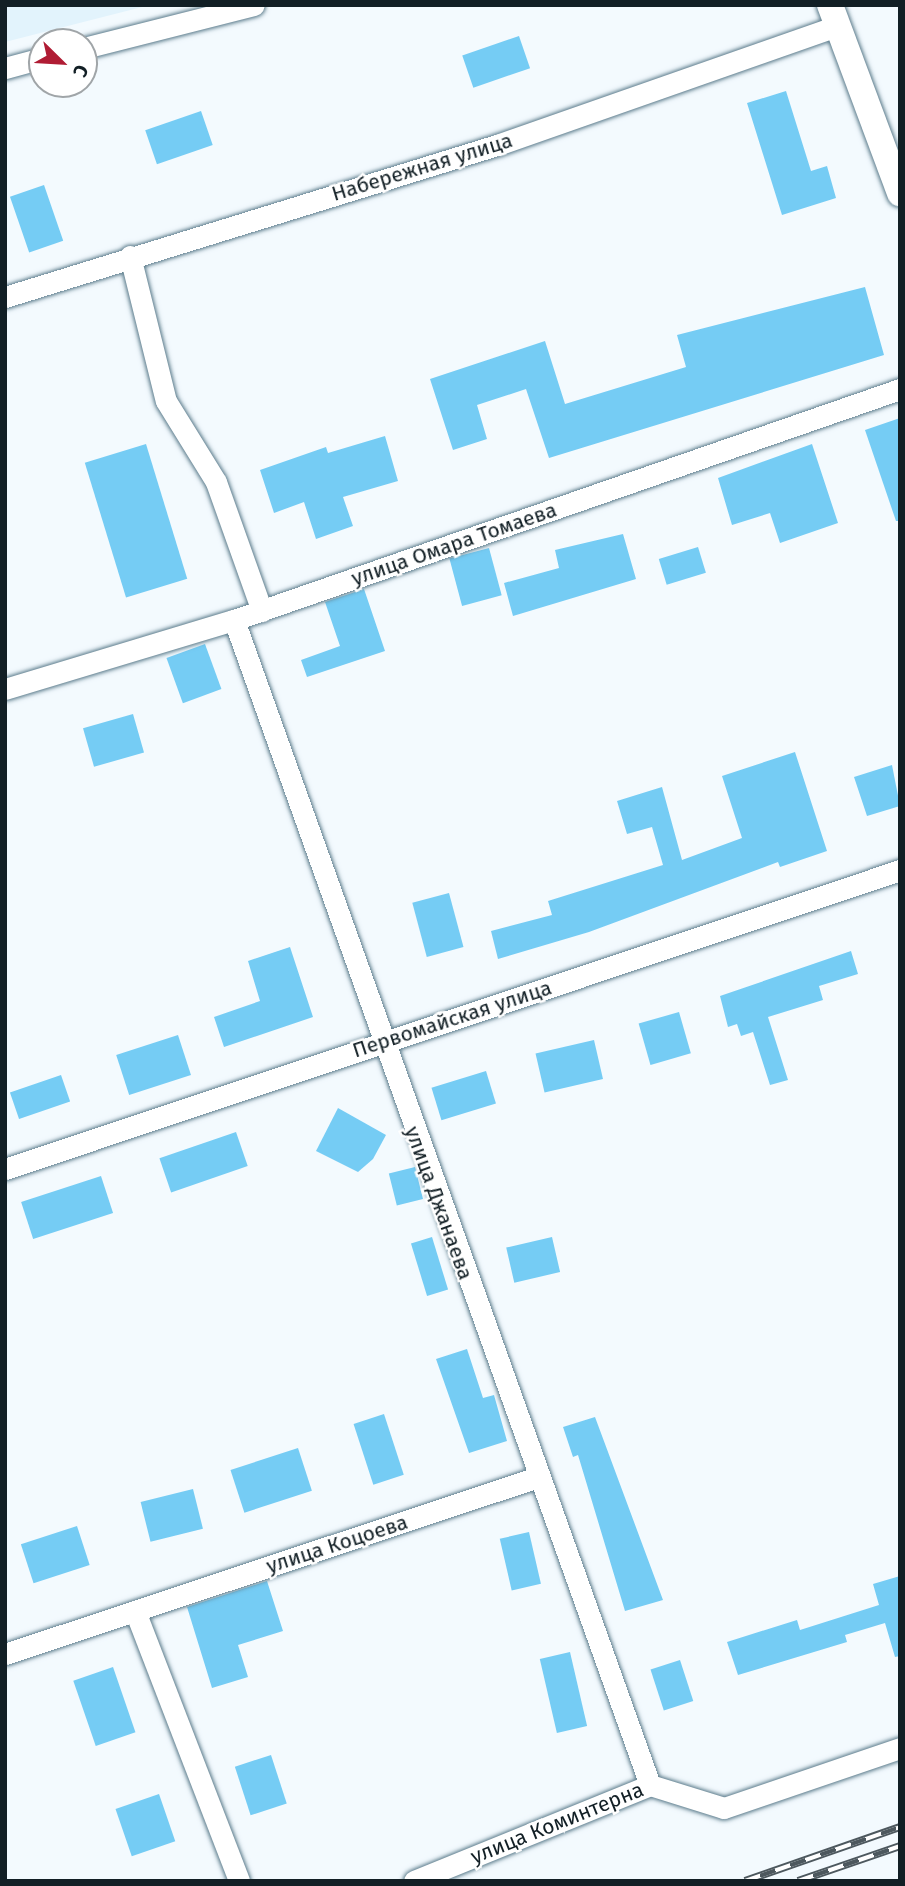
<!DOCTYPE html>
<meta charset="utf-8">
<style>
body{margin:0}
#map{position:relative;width:905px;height:1886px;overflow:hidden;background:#f3fafe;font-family:"Fira Sans",sans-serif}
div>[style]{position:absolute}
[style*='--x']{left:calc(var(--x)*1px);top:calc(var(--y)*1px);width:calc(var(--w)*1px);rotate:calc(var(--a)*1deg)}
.built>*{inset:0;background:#e2f3fc}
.building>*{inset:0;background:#75ccf4;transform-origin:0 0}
.roads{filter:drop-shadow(0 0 2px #5c7c8c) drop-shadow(0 0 2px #5c7c8c)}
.minor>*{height:21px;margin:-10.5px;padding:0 10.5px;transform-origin:10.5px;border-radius:10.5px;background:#fff}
.tertiary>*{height:26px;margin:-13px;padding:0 13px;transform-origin:13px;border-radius:13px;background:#fff}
.rail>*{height:8px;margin-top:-4px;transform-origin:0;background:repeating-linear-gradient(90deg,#fff 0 16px,#4d585e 0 32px);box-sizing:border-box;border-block:2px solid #4d585e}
span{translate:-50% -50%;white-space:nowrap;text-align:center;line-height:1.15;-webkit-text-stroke:5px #fff;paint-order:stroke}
.street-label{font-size:21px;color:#121f25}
.frame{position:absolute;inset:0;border:7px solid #121f25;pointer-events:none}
.north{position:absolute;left:28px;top:28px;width:70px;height:70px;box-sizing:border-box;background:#fff;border:2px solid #a0a5a8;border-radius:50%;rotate:114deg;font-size:19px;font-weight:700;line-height:28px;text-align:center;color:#121f25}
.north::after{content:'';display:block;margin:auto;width:24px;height:32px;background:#b01c34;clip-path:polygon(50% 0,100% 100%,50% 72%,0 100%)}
</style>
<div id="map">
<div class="built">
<div style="clip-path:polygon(5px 5px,150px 5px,5px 42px)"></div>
</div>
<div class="building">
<div style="left:519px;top:36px;width:34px;height:60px;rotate:71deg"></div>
<div style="clip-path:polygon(786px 91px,811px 171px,827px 166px,836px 198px,782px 215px,747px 103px)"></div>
<div style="left:201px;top:111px;width:36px;height:59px;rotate:71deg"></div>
<div style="left:44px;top:185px;width:59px;height:36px;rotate:71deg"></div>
<div style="clip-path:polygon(865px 287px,884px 355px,549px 458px,526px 389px,477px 405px,487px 439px,453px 450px,430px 379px,545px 341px,565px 404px,686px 367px,677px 335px)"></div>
<div style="clip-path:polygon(900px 418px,900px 521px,896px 521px,865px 430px)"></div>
<div style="clip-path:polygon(385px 436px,398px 481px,343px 497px,353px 526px,316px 539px,304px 502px,274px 513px,260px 470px,326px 447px,328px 453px)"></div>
<div style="left:146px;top:444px;width:141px;height:64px;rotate:73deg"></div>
<div style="clip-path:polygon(812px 444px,838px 523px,780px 543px,770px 513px,732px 525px,718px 478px)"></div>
<div style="clip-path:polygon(623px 534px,636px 579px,513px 616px,504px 583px,559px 568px,555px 550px)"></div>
<div style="left:698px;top:547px;width:27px;height:41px;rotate:73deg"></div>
<div style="left:489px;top:548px;width:49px;height:41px;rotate:75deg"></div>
<div style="clip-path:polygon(364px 589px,385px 651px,307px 677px,301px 660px,340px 646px,325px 602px)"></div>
<div style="left:205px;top:644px;width:48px;height:41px;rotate:70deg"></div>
<div style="left:133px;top:714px;width:40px;height:52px;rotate:74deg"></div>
<div style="clip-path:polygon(795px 752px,827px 851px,780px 867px,778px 862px,589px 932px,498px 959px,491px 931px,552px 915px,548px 901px,663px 865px,652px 827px,627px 834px,617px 801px,662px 787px,682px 860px,742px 838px,722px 776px)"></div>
<div style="clip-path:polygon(892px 765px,900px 806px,867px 816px,854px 777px)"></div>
<div style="left:449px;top:893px;width:56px;height:38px;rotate:75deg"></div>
<div style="clip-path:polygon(290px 947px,313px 1017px,224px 1047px,214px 1017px,260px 1001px,248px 961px)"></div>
<div style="clip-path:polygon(851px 951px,858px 974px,819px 986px,823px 1000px,768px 1017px,788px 1080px,770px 1085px,753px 1032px,741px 1036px,737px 1024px,728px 1027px,720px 996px)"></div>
<div style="left:679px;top:1012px;width:43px;height:42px;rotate:74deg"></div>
<div style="left:178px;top:1035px;width:42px;height:65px;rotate:72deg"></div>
<div style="left:594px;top:1040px;width:40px;height:60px;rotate:77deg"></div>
<div style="left:486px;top:1071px;width:34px;height:57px;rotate:73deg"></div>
<div style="left:61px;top:1075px;width:28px;height:54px;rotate:71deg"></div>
<div style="clip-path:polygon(338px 1108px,386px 1135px,373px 1159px,358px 1172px,316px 1151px)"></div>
<div style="left:236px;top:1132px;width:36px;height:81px;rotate:71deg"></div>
<div style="left:415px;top:1167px;width:33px;height:27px;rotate:76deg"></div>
<div style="left:101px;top:1176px;width:39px;height:84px;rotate:72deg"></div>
<div style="left:432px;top:1237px;width:55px;height:22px;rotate:73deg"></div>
<div style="left:552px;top:1237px;width:36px;height:47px;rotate:77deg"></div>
<div style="clip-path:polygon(467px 1349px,483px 1398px,494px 1395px,507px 1441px,469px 1453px,436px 1359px)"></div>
<div style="left:384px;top:1414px;width:64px;height:32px;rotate:72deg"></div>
<div style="clip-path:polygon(595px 1417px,663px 1600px,625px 1611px,578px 1455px,573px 1457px,563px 1427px)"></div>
<div style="left:298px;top:1448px;width:45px;height:71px;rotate:72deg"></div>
<div style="left:193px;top:1489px;width:41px;height:54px;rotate:76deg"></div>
<div style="left:77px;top:1526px;width:41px;height:59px;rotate:72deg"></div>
<div style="left:529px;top:1532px;width:53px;height:30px;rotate:77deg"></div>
<div style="clip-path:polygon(900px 1576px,900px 1656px,895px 1657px,885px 1623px,845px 1635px,847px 1642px,738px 1675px,727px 1642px,797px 1620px,800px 1630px,879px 1605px,873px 1584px)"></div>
<div style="clip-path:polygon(267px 1581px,283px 1631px,238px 1645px,248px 1677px,212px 1688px,187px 1607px)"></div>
<div style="left:570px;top:1652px;width:76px;height:31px;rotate:77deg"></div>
<div style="left:680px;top:1660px;width:43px;height:31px;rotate:72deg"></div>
<div style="left:113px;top:1667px;width:69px;height:42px;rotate:71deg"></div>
<div style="left:271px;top:1755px;width:51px;height:38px;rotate:72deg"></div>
<div style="left:159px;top:1794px;width:50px;height:46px;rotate:71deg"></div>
</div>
<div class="roads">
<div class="minor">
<div style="--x:84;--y:48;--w:175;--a:-14.2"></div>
<div style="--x:5;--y:68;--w:38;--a:-15"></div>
<div style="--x:130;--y:256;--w:149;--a:76.1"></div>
<div style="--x:166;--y:401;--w:95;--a:58.3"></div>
<div style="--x:216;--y:482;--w:137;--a:70.4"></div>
<div style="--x:5;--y:297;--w:515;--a:-17.17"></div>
<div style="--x:497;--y:145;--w:359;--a:-19.3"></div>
<div style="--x:234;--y:620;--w:1237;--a:70.35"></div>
<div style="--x:5;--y:689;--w:239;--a:-16.8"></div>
<div style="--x:234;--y:620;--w:705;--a:-19.13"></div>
<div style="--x:5;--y:1169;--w:944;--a:-18.47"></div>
<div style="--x:135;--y:1611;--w:289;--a:68.9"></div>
<div style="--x:5;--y:1654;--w:562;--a:-18.37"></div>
<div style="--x:414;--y:1881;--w:255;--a:-22.1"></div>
<div style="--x:650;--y:1785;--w:77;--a:17.3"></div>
<div style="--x:724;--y:1808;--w:186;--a:-18.8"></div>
</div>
<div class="tertiary">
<div style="--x:830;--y:5;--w:201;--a:69.6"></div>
</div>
</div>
<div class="rail">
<div style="--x:745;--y:1881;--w:164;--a:-19.2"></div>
<div style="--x:798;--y:1881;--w:108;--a:-18.9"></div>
</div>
<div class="street-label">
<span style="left:422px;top:167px;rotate:-17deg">Набережная улица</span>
<span style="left:454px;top:544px;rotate:-19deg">улица Омара Томаева</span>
<span style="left:452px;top:1019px;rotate:-18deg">Первомайская улица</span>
<span style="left:439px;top:1203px;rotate:70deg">улица Джанаева</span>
<span style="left:337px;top:1544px;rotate:-18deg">улица Коцоева</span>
<span style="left:557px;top:1823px;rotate:-22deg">улица Коминтерна</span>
</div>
<div class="frame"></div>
<div class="north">С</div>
</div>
